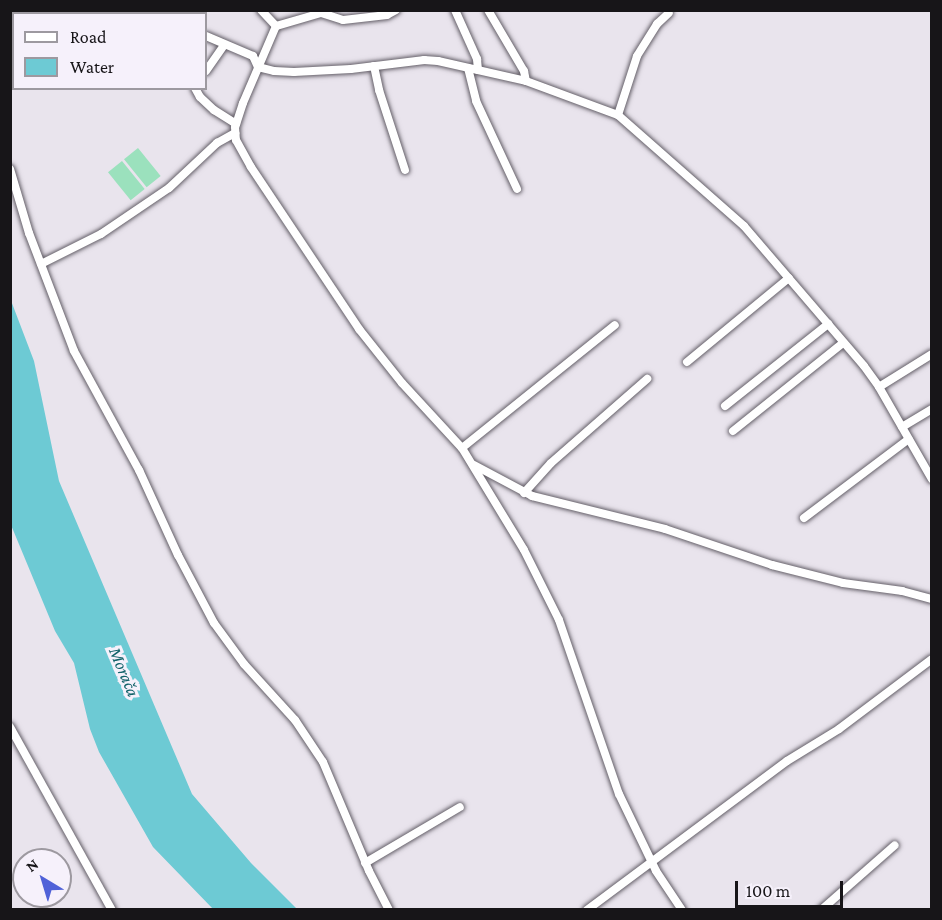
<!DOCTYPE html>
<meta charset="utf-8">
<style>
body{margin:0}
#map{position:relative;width:942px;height:920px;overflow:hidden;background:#e9e4ed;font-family:"Crimson Pro",serif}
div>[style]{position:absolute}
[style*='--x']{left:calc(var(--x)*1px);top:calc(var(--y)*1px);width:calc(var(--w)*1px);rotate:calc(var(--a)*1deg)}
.green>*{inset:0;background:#9be1bd;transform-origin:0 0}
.water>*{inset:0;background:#6dcad4}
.roads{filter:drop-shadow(0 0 2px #645f68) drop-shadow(0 0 2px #645f68)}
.minor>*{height:8px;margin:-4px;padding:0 4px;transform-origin:4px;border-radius:4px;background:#fff}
span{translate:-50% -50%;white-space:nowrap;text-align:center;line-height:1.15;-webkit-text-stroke:6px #f6f1fb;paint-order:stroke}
.water-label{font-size:18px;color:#126269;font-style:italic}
.frame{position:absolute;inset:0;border:12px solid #171518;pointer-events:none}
.legend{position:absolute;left:12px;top:12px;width:195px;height:78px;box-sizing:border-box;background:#f6f1fb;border:2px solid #9d99a0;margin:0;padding:8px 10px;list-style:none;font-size:18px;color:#171518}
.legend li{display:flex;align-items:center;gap:12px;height:30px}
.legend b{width:30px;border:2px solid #9d99a0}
.north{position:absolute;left:12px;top:848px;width:60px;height:60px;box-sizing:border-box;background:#f6f1fb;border:2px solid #9d99a0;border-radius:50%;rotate:322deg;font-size:16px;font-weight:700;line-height:24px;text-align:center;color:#171518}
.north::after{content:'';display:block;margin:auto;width:21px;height:27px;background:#5062d8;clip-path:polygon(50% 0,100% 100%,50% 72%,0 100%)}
.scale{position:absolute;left:735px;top:881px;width:108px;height:27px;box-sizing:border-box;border:3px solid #171518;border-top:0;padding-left:8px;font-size:18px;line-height:21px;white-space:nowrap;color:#171518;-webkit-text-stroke:4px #f6f1fb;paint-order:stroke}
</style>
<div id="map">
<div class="green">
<div style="left:138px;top:148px;width:36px;height:18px;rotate:51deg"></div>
<div style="left:122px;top:161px;width:36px;height:18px;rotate:51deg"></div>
</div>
<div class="water">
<div style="clip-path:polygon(10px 298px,34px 361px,59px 481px,192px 794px,251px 863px,297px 909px,213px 909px,153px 847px,99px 752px,90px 729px,74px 663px,55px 631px,11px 525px)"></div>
</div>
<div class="roads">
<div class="minor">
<div style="--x:174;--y:10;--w:5;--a:53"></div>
<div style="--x:261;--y:10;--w:22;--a:47"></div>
<div style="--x:396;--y:10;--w:10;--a:151"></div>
<div style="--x:387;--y:15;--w:44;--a:173.5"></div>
<div style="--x:343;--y:20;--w:23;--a:-162"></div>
<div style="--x:321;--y:13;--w:47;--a:163.9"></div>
<div style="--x:276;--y:26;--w:84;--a:113.2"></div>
<div style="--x:243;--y:103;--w:25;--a:108"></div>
<div style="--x:235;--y:127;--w:13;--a:86"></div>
<div style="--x:236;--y:140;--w:31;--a:61"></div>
<div style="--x:251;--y:167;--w:195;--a:56.3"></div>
<div style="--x:359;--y:329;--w:69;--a:51.5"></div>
<div style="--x:402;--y:383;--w:88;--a:47.3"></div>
<div style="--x:462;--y:448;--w:119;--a:58.7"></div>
<div style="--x:524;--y:550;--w:78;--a:63.4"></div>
<div style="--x:559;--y:620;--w:184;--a:71"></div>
<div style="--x:619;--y:794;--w:85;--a:64.3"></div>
<div style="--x:656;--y:871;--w:47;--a:56.3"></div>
<div style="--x:455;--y:10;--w:54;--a:65.8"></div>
<div style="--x:477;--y:59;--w:11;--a:85"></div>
<div style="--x:488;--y:10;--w:71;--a:59.5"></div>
<div style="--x:524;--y:71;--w:10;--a:79"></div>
<div style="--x:206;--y:36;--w:51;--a:23.1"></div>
<div style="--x:253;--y:56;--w:12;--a:66"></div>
<div style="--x:374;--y:66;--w:25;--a:78"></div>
<div style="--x:379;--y:90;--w:84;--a:72"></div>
<div style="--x:258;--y:67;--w:16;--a:14"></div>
<div style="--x:274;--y:71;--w:20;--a:3"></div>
<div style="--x:294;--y:72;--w:57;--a:-3"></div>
<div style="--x:351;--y:69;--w:74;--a:-7"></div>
<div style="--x:424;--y:60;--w:14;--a:4"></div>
<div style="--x:438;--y:61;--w:90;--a:12.8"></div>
<div style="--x:526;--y:81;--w:98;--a:20.3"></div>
<div style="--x:618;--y:115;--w:168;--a:41.4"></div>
<div style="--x:744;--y:226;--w:184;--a:49.4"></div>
<div style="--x:864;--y:366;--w:26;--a:54"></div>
<div style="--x:879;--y:387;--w:106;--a:60.1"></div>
<div style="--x:468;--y:68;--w:34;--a:76"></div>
<div style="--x:476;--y:101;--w:97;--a:65"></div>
<div style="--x:206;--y:71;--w:32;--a:-55"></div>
<div style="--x:195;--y:88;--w:10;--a:61"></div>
<div style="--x:200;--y:97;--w:19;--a:43"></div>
<div style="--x:214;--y:110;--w:26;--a:32"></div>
<div style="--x:618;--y:115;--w:62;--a:-72.1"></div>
<div style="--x:637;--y:56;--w:38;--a:-58"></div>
<div style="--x:657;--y:24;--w:16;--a:-43"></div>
<div style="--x:10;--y:169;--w:67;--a:73.5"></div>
<div style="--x:29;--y:233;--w:126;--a:69.1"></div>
<div style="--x:74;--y:351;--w:136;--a:61.4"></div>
<div style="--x:139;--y:470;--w:94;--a:65.4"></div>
<div style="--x:178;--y:555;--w:77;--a:62.1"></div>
<div style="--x:214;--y:623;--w:51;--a:53.8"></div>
<div style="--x:244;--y:664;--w:76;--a:47.7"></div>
<div style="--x:295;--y:720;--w:50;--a:56.3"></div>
<div style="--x:323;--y:762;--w:118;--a:67.1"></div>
<div style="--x:369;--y:871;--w:44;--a:62.9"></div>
<div style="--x:41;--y:264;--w:67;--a:-26.6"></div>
<div style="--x:101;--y:234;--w:82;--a:-34.1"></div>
<div style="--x:169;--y:188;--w:66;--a:-43.2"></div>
<div style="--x:217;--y:143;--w:21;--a:-29"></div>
<div style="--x:687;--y:362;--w:132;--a:-39.5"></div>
<div style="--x:879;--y:387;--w:62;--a:-31.9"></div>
<div style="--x:725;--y:406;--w:132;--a:-38.5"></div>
<div style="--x:902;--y:427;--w:35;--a:-31"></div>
<div style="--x:733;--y:431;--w:141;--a:-38.7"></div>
<div style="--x:462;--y:448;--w:196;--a:-38.8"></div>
<div style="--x:474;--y:465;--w:66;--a:28.1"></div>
<div style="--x:532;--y:496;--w:137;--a:13.9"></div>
<div style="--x:665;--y:529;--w:113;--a:18.6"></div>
<div style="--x:772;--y:565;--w:73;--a:14.2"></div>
<div style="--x:843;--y:583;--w:60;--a:7.7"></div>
<div style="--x:902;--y:591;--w:31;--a:15"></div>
<div style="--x:524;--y:493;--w:40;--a:-48"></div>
<div style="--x:551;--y:463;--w:128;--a:-41.2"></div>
<div style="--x:804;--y:518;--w:131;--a:-37"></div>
<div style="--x:10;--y:727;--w:210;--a:60.9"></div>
<div style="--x:365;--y:863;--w:110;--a:-30.5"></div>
<div style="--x:587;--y:910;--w:249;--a:-36.7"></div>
<div style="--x:787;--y:761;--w:61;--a:-31.6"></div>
<div style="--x:839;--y:729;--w:116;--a:-37"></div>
<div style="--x:821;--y:910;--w:98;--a:-41.3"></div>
</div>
</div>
<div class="water-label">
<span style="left:124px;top:672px;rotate:67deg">Morača</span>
</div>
<div class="frame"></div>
<ul class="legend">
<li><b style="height:8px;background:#fff"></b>Road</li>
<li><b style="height:16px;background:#6dcad4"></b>Water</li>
</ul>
<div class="north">N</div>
<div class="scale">100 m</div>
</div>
